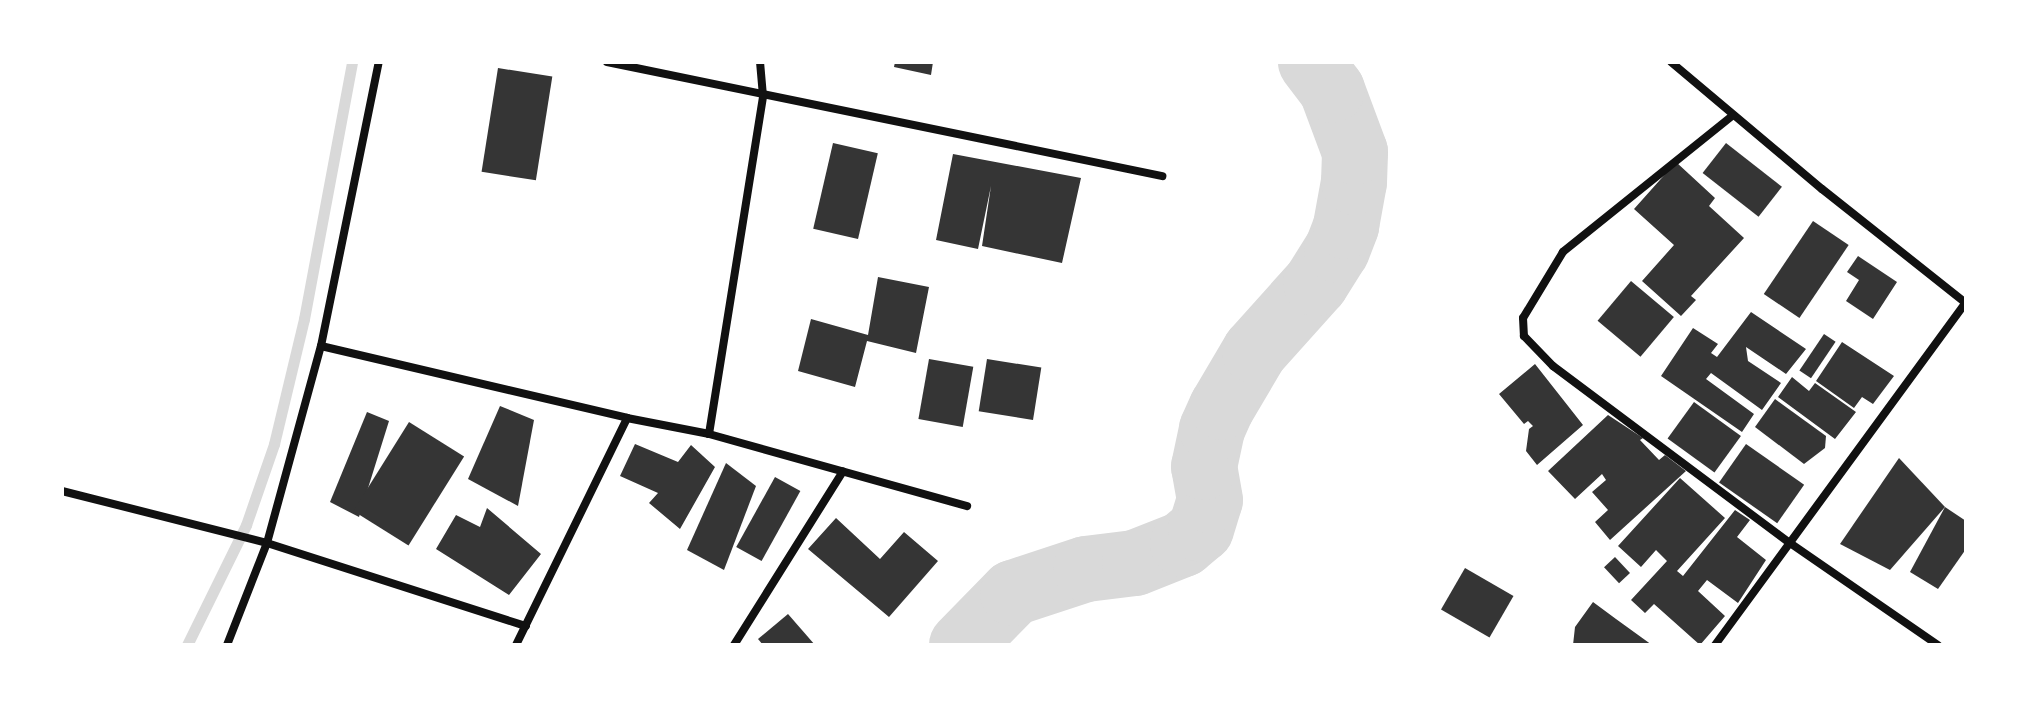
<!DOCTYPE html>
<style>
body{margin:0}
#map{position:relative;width:2028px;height:707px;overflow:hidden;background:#fff;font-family:"Playfair Display",serif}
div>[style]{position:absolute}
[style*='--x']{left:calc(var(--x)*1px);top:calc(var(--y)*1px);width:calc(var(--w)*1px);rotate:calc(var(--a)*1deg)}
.stream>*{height:11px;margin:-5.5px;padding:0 5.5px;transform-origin:5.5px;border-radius:5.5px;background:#d9d9d9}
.river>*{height:66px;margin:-33px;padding:0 33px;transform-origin:33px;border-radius:33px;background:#d9d9d9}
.building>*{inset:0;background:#353535;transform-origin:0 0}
.minor>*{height:8px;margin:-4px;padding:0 4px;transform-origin:4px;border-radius:4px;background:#111}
span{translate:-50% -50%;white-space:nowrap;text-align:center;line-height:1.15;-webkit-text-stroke:8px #fff;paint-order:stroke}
.frame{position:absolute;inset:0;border:64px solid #fff;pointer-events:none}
</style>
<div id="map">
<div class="stream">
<div style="--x:187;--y:645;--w:134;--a:-63.8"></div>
<div style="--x:246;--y:525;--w:86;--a:-70.9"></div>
<div style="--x:274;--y:444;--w:129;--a:-76.5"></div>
<div style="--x:304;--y:319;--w:261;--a:-79.4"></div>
</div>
<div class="river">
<div style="--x:962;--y:645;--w:73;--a:-45.6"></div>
<div style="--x:1013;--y:593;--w:77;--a:-18.2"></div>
<div style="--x:1086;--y:569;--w:49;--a:-7"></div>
<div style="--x:1135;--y:563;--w:52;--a:-21.6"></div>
<div style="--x:1183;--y:544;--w:23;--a:-40"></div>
<div style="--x:1201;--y:529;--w:30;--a:-73"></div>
<div style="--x:1210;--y:500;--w:34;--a:-100"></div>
<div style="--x:1204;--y:467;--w:39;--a:-78"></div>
<div style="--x:1212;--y:429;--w:24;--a:-66"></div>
<div style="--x:1222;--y:407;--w:65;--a:-59.5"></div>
<div style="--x:1255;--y:351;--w:91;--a:-48.1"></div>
<div style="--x:1316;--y:283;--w:39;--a:-58"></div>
<div style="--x:1337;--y:250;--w:26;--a:-69"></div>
<div style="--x:1346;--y:226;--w:45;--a:-79.7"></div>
<div style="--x:1354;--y:182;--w:30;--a:-88"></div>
<div style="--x:1355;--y:152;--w:66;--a:-110.4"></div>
<div style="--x:1332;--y:90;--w:35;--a:-127"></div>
</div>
<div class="building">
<div style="clip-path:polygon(895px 62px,933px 62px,931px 75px,894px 67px)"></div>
<div style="left:498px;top:68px;width:55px;height:105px;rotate:9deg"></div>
<div style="left:833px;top:143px;width:46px;height:88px;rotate:13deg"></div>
<div style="left:1726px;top:143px;width:71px;height:38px;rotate:38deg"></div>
<div style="clip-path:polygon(953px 154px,1081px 178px,1062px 263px,982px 246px,991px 186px,978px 249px,936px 240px)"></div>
<div style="clip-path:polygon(1676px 162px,1715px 198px,1709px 206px,1744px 238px,1691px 296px,1696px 300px,1681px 316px,1642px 281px,1674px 245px,1634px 209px)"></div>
<div style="left:1813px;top:221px;width:43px;height:88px;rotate:34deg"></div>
<div style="clip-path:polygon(1858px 256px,1897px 282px,1873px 319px,1846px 301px,1859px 280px,1847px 272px)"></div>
<div style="clip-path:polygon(878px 277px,929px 287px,916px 353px,867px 341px,855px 387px,798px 371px,811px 319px,868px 335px)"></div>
<div style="left:1631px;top:281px;width:56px;height:52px;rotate:40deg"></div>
<div style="clip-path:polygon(1751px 312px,1806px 349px,1786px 374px,1746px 347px,1748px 361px,1781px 383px,1762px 410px,1711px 373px,1706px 379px,1754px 414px,1742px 432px,1661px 376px,1693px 328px,1718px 344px,1711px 353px,1717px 357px)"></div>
<div style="left:1824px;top:334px;width:14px;height:44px;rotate:34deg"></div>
<div style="clip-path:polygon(1842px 342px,1894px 376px,1873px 404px,1862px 397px,1854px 408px,1816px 381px)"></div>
<div style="left:929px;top:359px;width:45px;height:61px;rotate:10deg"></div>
<div style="left:987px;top:359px;width:55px;height:53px;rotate:9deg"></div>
<div style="clip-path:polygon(1535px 364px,1583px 425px,1537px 465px,1526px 451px,1529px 429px,1533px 426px,1528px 421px,1524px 424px,1499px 394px)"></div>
<div style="clip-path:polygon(1792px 377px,1809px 391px,1815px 383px,1856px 412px,1835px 439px,1778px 397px)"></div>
<div style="clip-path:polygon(1775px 399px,1826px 436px,1825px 448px,1804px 464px,1755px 427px)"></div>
<div style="left:1694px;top:402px;width:58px;height:45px;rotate:36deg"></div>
<div style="clip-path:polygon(500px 406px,534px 420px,518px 506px,468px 479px)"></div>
<div style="clip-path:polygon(367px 412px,389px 421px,359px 517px,330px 502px)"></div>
<div style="clip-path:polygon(1608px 415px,1643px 438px,1640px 440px,1659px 460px,1665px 455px,1686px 471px,1610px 540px,1595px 522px,1608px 510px,1592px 492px,1606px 480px,1602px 474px,1575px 499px,1548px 471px)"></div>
<div style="left:409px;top:422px;width:65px;height:105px;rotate:32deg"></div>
<div style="clip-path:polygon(635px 444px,678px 462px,691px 445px,715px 467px,680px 529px,649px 503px,658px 493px,620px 476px)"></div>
<div style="left:1746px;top:444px;width:71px;height:47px;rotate:35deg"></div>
<div style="clip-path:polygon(1899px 458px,1945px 507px,1890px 570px,1840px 544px)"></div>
<div style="clip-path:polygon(726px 463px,756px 486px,724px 570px,687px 550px)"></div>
<div style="left:775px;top:477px;width:29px;height:80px;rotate:29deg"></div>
<div style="clip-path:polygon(1680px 478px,1725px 518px,1677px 571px,1683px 576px,1735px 510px,1750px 520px,1737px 537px,1766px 560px,1738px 603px,1707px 580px,1698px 591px,1725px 616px,1700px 645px,1654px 604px,1645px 613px,1631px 600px,1667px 561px,1656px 550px,1641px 567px,1618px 546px)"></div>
<div style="clip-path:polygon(1945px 507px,1966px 521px,1966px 549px,1938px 589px,1910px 572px)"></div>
<div style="clip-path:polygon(487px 508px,541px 554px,509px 595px,436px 549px,456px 515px,480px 527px)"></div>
<div style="clip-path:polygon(836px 518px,880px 559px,904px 532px,938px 561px,889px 617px,808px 549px)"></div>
<div style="left:1615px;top:557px;width:22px;height:15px;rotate:47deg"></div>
<div style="left:1465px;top:568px;width:56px;height:48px;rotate:30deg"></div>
<div style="clip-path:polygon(1593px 602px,1616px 619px,1652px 645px,1573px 645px,1575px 627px)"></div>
<div style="clip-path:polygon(788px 614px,815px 645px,763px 645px,758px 639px)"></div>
</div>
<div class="minor">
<div style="--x:607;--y:62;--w:567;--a:11.61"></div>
<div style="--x:1671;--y:62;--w:197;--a:40.1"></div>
<div style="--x:1822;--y:189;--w:184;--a:38.4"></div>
<div style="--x:1732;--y:116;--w:217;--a:141.2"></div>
<div style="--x:1563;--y:252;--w:77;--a:121.2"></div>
<div style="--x:1523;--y:318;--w:18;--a:87"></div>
<div style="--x:1524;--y:336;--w:42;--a:46"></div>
<div style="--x:1553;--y:366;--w:296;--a:36.8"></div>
<div style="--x:1790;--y:543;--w:180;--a:34.6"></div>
<div style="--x:321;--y:346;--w:314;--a:13.2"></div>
<div style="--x:627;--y:418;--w:84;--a:11"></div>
<div style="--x:709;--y:434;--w:268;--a:15.6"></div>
<div style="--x:709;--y:434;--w:342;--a:-80.9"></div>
<div style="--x:763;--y:96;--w:34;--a:-95"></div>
<div style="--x:62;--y:491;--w:211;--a:14.2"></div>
<div style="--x:267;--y:543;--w:272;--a:17.8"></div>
<div style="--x:227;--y:645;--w:110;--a:-68.6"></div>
<div style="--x:267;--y:543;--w:204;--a:-74.7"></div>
<div style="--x:321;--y:346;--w:290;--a:-78.5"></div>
<div style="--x:516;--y:645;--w:253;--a:-63.9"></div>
<div style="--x:734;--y:645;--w:205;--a:-57.9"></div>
<div style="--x:1715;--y:645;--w:425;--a:-53.8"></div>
</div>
<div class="frame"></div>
</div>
